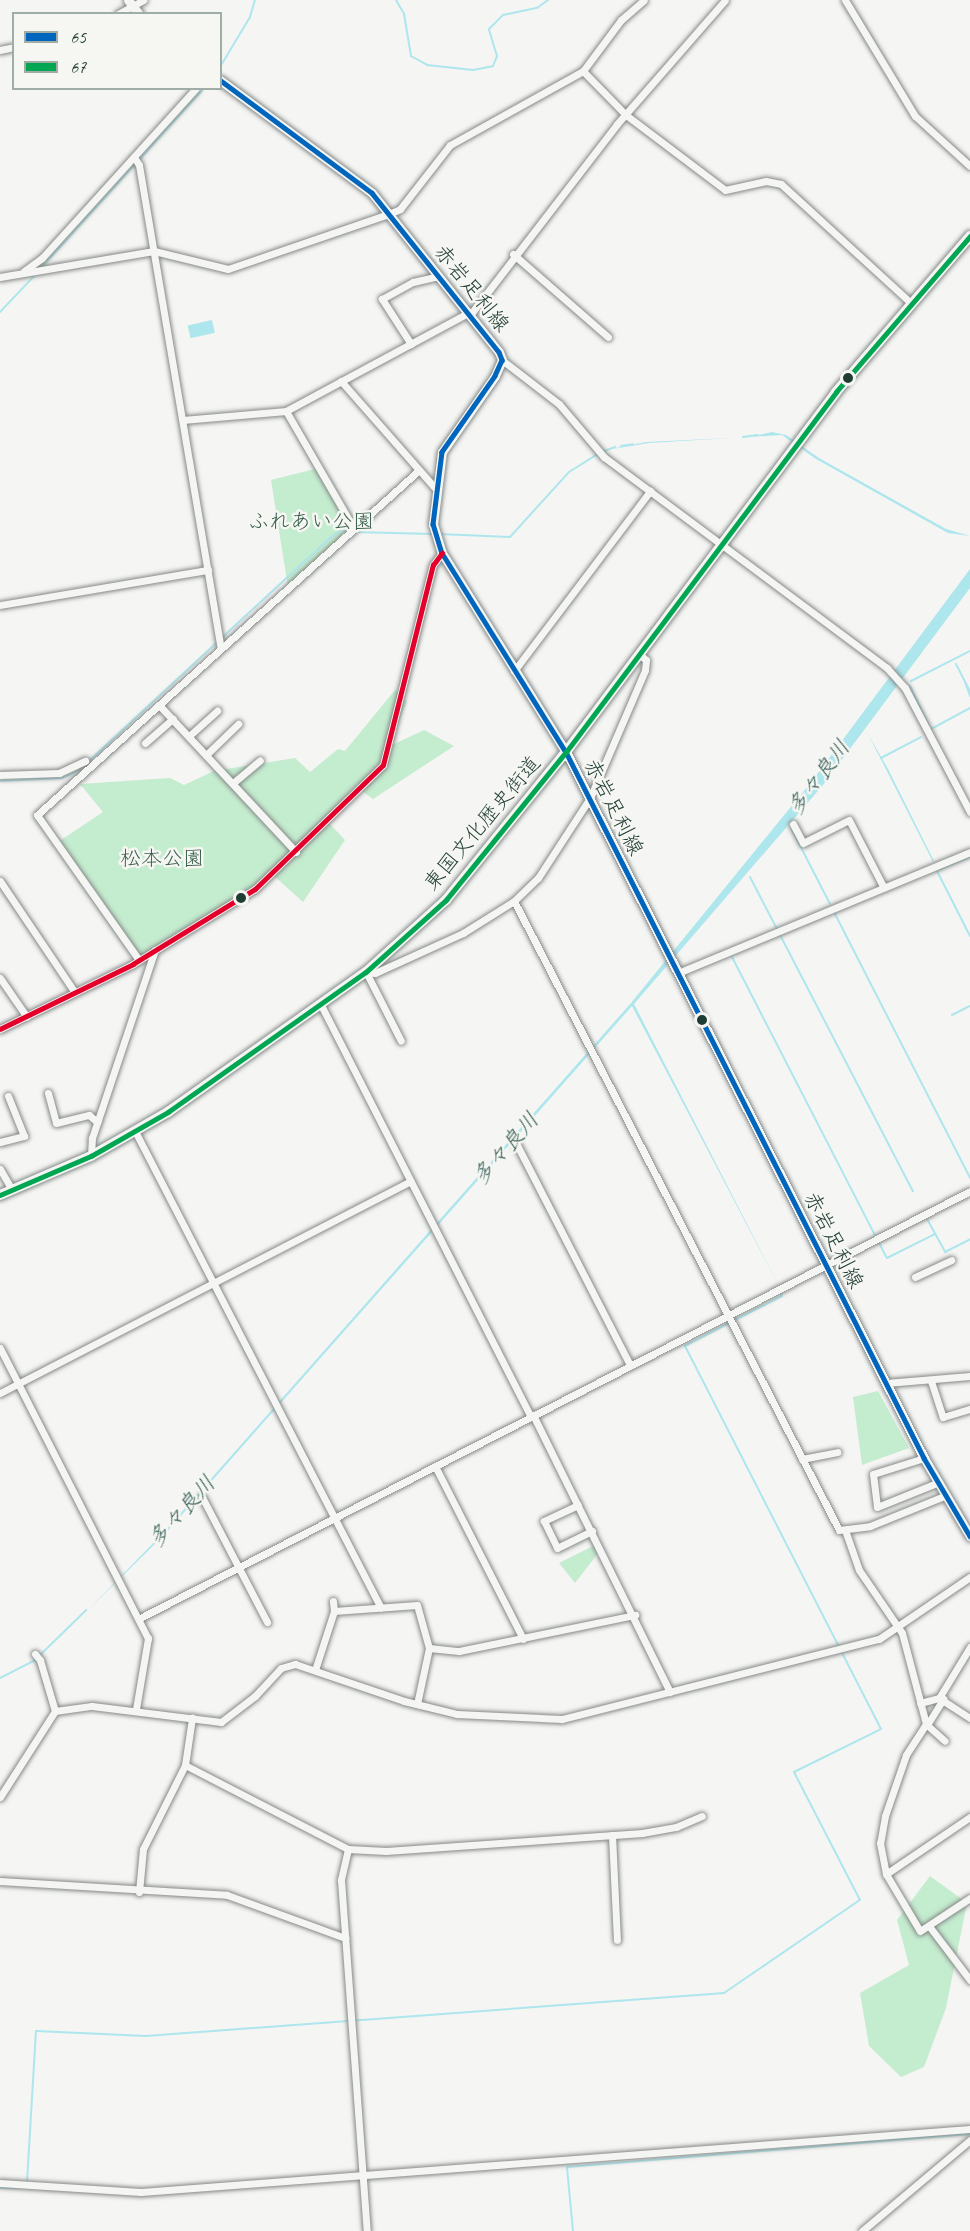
<!DOCTYPE html>
<meta charset="utf-8">
<style>
body{margin:0}
#map{position:relative;width:970px;height:2231px;overflow:hidden;background:#f5f5f3;font-family:Caveat,"Klee One",sans-serif}
div>[style]{position:absolute}
[style*='--x']{left:calc(var(--x)*1px);top:calc(var(--y)*1px);width:calc(var(--w)*1px);rotate:calc(var(--a)*1deg)}
.green>*{inset:0;background:#c4eccf}
.water>*{inset:0;background:#aee6ed;transform-origin:0 0}
.stream>*{height:2px;margin:-1px;padding:0 1px;transform-origin:1px;border-radius:1px;background:#aee6ed}
.roads{filter:drop-shadow(0 0 2px #858a88) drop-shadow(0 0 2px #858a88)}
.minor>*{height:7px;margin:-3.5px;padding:0 3.5px;transform-origin:3.5px;border-radius:3.5px;background:#f5f5f3}
.major>*{height:9px;margin:-4.5px;padding:0 4.5px;transform-origin:4.5px;border-radius:4.5px;background:#f5f5f3}
.highway>*{height:10px;margin:-5px;padding:0 5px;transform-origin:5px;border-radius:5px;background:#f5f5f3}
.bus-1>*{height:4.5px;margin:-2.25px;padding:0 2.25px;transform-origin:2.25px;border-radius:2.25px;background:#0065bd}
.bus-2>*{height:4.5px;margin:-2.25px;padding:0 2.25px;transform-origin:2.25px;border-radius:2.25px;background:#00a651}
.bus-3>*{height:4.5px;margin:-2.25px;padding:0 2.25px;transform-origin:2.25px;border-radius:2.25px;background:#e4002b}
.dots>*{width:16px;height:16px;translate:-50% -50%;box-sizing:border-box;border:3px solid #f6f6f2;border-radius:50%}
span{translate:-50% -50%;white-space:nowrap;text-align:center;line-height:1.15;-webkit-text-stroke:5px #f6f6f2;paint-order:stroke}
.street-label{font-size:21px;color:#1f3d34}
.park-label{font-size:21px;color:#385e4d}
.water-label{font-size:22px;color:#355e58;font-style:italic}
.legend{position:absolute;left:12px;top:12px;width:210px;height:78px;box-sizing:border-box;background:#f6f6f2;border:2px solid #a0aca6;margin:0;padding:8px 10px;list-style:none;font-size:18px;color:#1f3d34}
.legend li{display:flex;align-items:center;gap:12px;height:30px}
.legend b{width:30px;border:2px solid #a0aca6}
</style>
<div id="map">
<div class="green">
<div style="clip-path:polygon(319px 468px,353px 527px,288px 587px,271px 480px)"></div>
<div style="clip-path:polygon(395px 690px,407px 702px,388px 747px,424px 730px,454px 746px,373px 799px,359px 789px,327px 821px,345px 840px,303px 902px,274px 876px,141px 959px,58px 842px,103px 812px,80px 784px,170px 778px,184px 785px,214px 771px,295px 758px,310px 772px,338px 749px,345px 751px)"></div>
<div style="clip-path:polygon(878px 1391px,909px 1448px,862px 1465px,853px 1397px)"></div>
<div style="clip-path:polygon(597px 1544px,599px 1552px,575px 1583px,559px 1563px)"></div>
<div style="clip-path:polygon(930px 1876px,967px 1903px,946px 2008px,924px 2067px,901px 2077px,869px 2046px,860px 1993px,909px 1965px,897px 1920px)"></div>
</div>
<div class="water">
<div style="left:212px;top:320px;width:13px;height:25px;rotate:77deg"></div>
<div style="clip-path:polygon(772px 432px,786px 435px,819px 458px,946px 529px,970px 536px,948px 533px,816px 459px,782px 435px,649px 443px,601px 451px,646px 442px,750px 437px)"></div>
<div style="clip-path:polygon(970px 569px,970px 588px,823px 785px,634px 1004px,782px 1292px,632px 1006px,164px 1535px,86px 1612px,164px 1532px,631px 1003px,812px 781px)"></div>
<div style="clip-path:polygon(868px 734px,888px 769px,934px 861px,933px 862px)"></div>
</div>
<div class="stream">
<div style="--x:396;--y:0;--w:16;--a:60"></div>
<div style="--x:404;--y:14;--w:43;--a:80.5"></div>
<div style="--x:411;--y:56;--w:18;--a:29"></div>
<div style="--x:427;--y:65;--w:46;--a:6.2"></div>
<div style="--x:473;--y:70;--w:20;--a:-11"></div>
<div style="--x:493;--y:66;--w:11;--a:-68"></div>
<div style="--x:497;--y:56;--w:28;--a:-107"></div>
<div style="--x:489;--y:29;--w:20;--a:-45"></div>
<div style="--x:503;--y:15;--w:35;--a:-12"></div>
<div style="--x:537;--y:8;--w:14;--a:-36"></div>
<div style="--x:220;--y:67;--w:58;--a:-59"></div>
<div style="--x:250;--y:17;--w:18;--a:-74"></div>
<div style="--x:41;--y:268;--w:243;--a:-47.8"></div>
<div style="--x:0;--y:312;--w:54;--a:-46.5"></div>
<div style="--x:743;--y:437;--w:15;--a:-8"></div>
<div style="--x:621;--y:446;--w:12;--a:-9"></div>
<div style="--x:604;--y:451;--w:12;--a:-20"></div>
<div style="--x:354;--y:532;--w:78;--a:1.5"></div>
<div style="--x:438;--y:534;--w:72;--a:2.4"></div>
<div style="--x:510;--y:537;--w:88;--a:-47.8"></div>
<div style="--x:569;--y:472;--w:36;--a:-32"></div>
<div style="--x:956;--y:664;--w:31;--a:63"></div>
<div style="--x:911;--y:681;--w:66;--a:-27"></div>
<div style="--x:965;--y:682;--w:15;--a:70"></div>
<div style="--x:910;--y:686;--w:44;--a:64.6"></div>
<div style="--x:931;--y:729;--w:44;--a:-28.3"></div>
<div style="--x:881;--y:758;--w:45;--a:-27.7"></div>
<div style="--x:0;--y:781;--w:62;--a:-2.8"></div>
<div style="--x:62;--y:778;--w:17;--a:-24"></div>
<div style="--x:78;--y:771;--w:343;--a:-42.8"></div>
<div style="--x:330;--y:538;--w:14;--a:-36"></div>
<div style="--x:341;--y:530;--w:7;--a:8"></div>
<div style="--x:792;--y:830;--w:83;--a:62.8"></div>
<div style="--x:940;--y:869;--w:32;--a:-22"></div>
<div style="--x:937;--y:871;--w:73;--a:63.1"></div>
<div style="--x:750;--y:877;--w:354;--a:62.6"></div>
<div style="--x:835;--y:914;--w:297;--a:62.9"></div>
<div style="--x:732;--y:957;--w:313;--a:62.8"></div>
<div style="--x:952;--y:1015;--w:20;--a:-27"></div>
<div style="--x:927;--y:1219;--w:38;--a:61"></div>
<div style="--x:945;--y:1252;--w:28;--a:-27"></div>
<div style="--x:879;--y:1243;--w:17;--a:62"></div>
<div style="--x:887;--y:1258;--w:54;--a:-26.6"></div>
<div style="--x:0;--y:1678;--w:38;--a:-27"></div>
<div style="--x:34;--y:1661;--w:73;--a:-44.4"></div>
<div style="--x:27;--y:2182;--w:151;--a:-86.6"></div>
<div style="--x:36;--y:2031;--w:110;--a:2.6"></div>
<div style="--x:146;--y:2036;--w:580;--a:-4.25"></div>
<div style="--x:724;--y:1993;--w:165;--a:-34.4"></div>
<div style="--x:860;--y:1900;--w:144;--a:-117.3"></div>
<div style="--x:794;--y:1772;--w:97;--a:-26.3"></div>
<div style="--x:881;--y:1729;--w:430;--a:-117.1"></div>
<div style="--x:685;--y:1346;--w:109;--a:-27.3"></div>
<div style="--x:782;--y:1296;--w:5;--a:-112"></div>
<div style="--x:0;--y:2188;--w:26;--a:0"></div>
<div style="--x:573;--y:2231;--w:64;--a:-95.4"></div>
<div style="--x:567;--y:2167;--w:404;--a:-4.7"></div>
</div>
<div class="roads">
<div class="minor">
<div style="--x:845;--y:0;--w:135;--a:58.9"></div>
<div style="--x:915;--y:116;--w:74;--a:42.3"></div>
<div style="--x:118;--y:14;--w:29;--a:-29"></div>
<div style="--x:0;--y:50;--w:14;--a:-12"></div>
<div style="--x:583;--y:71;--w:62;--a:45.7"></div>
<div style="--x:626;--y:115;--w:124;--a:37.1"></div>
<div style="--x:725;--y:190;--w:42;--a:-12.4"></div>
<div style="--x:766;--y:181;--w:15;--a:11"></div>
<div style="--x:781;--y:184;--w:176;--a:42.5"></div>
<div style="--x:134;--y:157;--w:9;--a:58"></div>
<div style="--x:139;--y:165;--w:490;--a:80.4"></div>
<div style="--x:513;--y:254;--w:126;--a:41.1"></div>
<div style="--x:24;--y:271;--w:22;--a:-36"></div>
<div style="--x:42;--y:258;--w:229;--a:-47.8"></div>
<div style="--x:0;--y:277;--w:156;--a:-9.6"></div>
<div style="--x:154;--y:251;--w:76;--a:13.7"></div>
<div style="--x:228;--y:269;--w:170;--a:-18.9"></div>
<div style="--x:389;--y:214;--w:12;--a:-24"></div>
<div style="--x:400;--y:209;--w:81;--a:-52"></div>
<div style="--x:450;--y:145;--w:152;--a:-29.1"></div>
<div style="--x:583;--y:71;--w:64;--a:-53.3"></div>
<div style="--x:621;--y:20;--w:30;--a:-41"></div>
<div style="--x:470;--y:315;--w:241;--a:-52.4"></div>
<div style="--x:617;--y:124;--w:164;--a:-48.9"></div>
<div style="--x:411;--y:344;--w:54;--a:-122.8"></div>
<div style="--x:382;--y:299;--w:35;--a:-29"></div>
<div style="--x:413;--y:282;--w:26;--a:-13"></div>
<div style="--x:502;--y:360;--w:72;--a:37.7"></div>
<div style="--x:559;--y:404;--w:70;--a:49.7"></div>
<div style="--x:604;--y:457;--w:353;--a:36.7"></div>
<div style="--x:887;--y:668;--w:27;--a:48"></div>
<div style="--x:905;--y:688;--w:140;--a:62.3"></div>
<div style="--x:341;--y:381;--w:142;--a:48.7"></div>
<div style="--x:286;--y:411;--w:134;--a:60"></div>
<div style="--x:183;--y:420;--w:103;--a:-5"></div>
<div style="--x:286;--y:411;--w:207;--a:-28.3"></div>
<div style="--x:0;--y:605;--w:211;--a:-9.6"></div>
<div style="--x:514;--y:671;--w:226;--a:-52.9"></div>
<div style="--x:159;--y:705;--w:201;--a:47"></div>
<div style="--x:189;--y:736;--w:38;--a:-42"></div>
<div style="--x:145;--y:743;--w:37;--a:-41"></div>
<div style="--x:206;--y:755;--w:45;--a:-44.1"></div>
<div style="--x:0;--y:775;--w:59;--a:-1.9"></div>
<div style="--x:59;--y:773;--w:29;--a:-25"></div>
<div style="--x:233;--y:783;--w:35;--a:-40"></div>
<div style="--x:793;--y:824;--w:21;--a:62"></div>
<div style="--x:803;--y:843;--w:51;--a:-26.6"></div>
<div style="--x:849;--y:820;--w:76;--a:62.8"></div>
<div style="--x:0;--y:881;--w:133;--a:56.1"></div>
<div style="--x:514;--y:901;--w:708;--a:62.67"></div>
<div style="--x:839;--y:1530;--w:31;--a:-7"></div>
<div style="--x:870;--y:1526;--w:80;--a:-22.1"></div>
<div style="--x:139;--y:960;--w:177;--a:-125.1"></div>
<div style="--x:37;--y:815;--w:513;--a:-42.08"></div>
<div style="--x:366;--y:972;--w:9;--a:6"></div>
<div style="--x:375;--y:973;--w:97;--a:-24.4"></div>
<div style="--x:463;--y:933;--w:60;--a:-32.1"></div>
<div style="--x:514;--y:901;--w:33;--a:-44"></div>
<div style="--x:538;--y:878;--w:95;--a:-57"></div>
<div style="--x:590;--y:798;--w:139;--a:-66.7"></div>
<div style="--x:645;--y:670;--w:10;--a:-84"></div>
<div style="--x:646;--y:660;--w:9;--a:-139"></div>
<div style="--x:366;--y:972;--w:77;--a:63.1"></div>
<div style="--x:678;--y:973;--w:316;--a:-22.5"></div>
<div style="--x:0;--y:978;--w:47;--a:55.3"></div>
<div style="--x:321;--y:1005;--w:461;--a:63"></div>
<div style="--x:0;--y:1029;--w:148;--a:-26"></div>
<div style="--x:133;--y:964;--w:143;--a:-31.6"></div>
<div style="--x:255;--y:889;--w:178;--a:-44.1"></div>
<div style="--x:383;--y:765;--w:206;--a:-76"></div>
<div style="--x:433;--y:565;--w:15;--a:-53"></div>
<div style="--x:48;--y:1093;--w:31;--a:75"></div>
<div style="--x:56;--y:1123;--w:34;--a:-14"></div>
<div style="--x:89;--y:1115;--w:11;--a:41"></div>
<div style="--x:136;--y:1133;--w:534;--a:62.72"></div>
<div style="--x:0;--y:1142;--w:25;--a:-14"></div>
<div style="--x:24;--y:1136;--w:43;--a:-111.8"></div>
<div style="--x:517;--y:1145;--w:247;--a:62.8"></div>
<div style="--x:91;--y:1156;--w:18;--a:-87"></div>
<div style="--x:92;--y:1138;--w:198;--a:-71.5"></div>
<div style="--x:0;--y:1169;--w:24;--a:60"></div>
<div style="--x:915;--y:1277;--w:40;--a:-25"></div>
<div style="--x:0;--y:1348;--w:326;--a:63"></div>
<div style="--x:148;--y:1638;--w:72;--a:99.6"></div>
<div style="--x:931;--y:1381;--w:38;--a:72"></div>
<div style="--x:943;--y:1417;--w:28;--a:-17"></div>
<div style="--x:886;--y:1383;--w:84;--a:-4.8"></div>
<div style="--x:0;--y:1393;--w:462;--a:-27.3"></div>
<div style="--x:533;--y:1415;--w:309;--a:63.7"></div>
<div style="--x:924;--y:1458;--w:53;--a:162.6"></div>
<div style="--x:873;--y:1474;--w:33;--a:83"></div>
<div style="--x:877;--y:1507;--w:65;--a:-21.8"></div>
<div style="--x:802;--y:1459;--w:36;--a:-11"></div>
<div style="--x:435;--y:1466;--w:194;--a:63"></div>
<div style="--x:202;--y:1497;--w:141;--a:62.5"></div>
<div style="--x:578;--y:1505;--w:38;--a:155"></div>
<div style="--x:544;--y:1521;--w:30;--a:64"></div>
<div style="--x:557;--y:1548;--w:39;--a:-26"></div>
<div style="--x:845;--y:1530;--w:42;--a:70.7"></div>
<div style="--x:859;--y:1570;--w:76;--a:55.7"></div>
<div style="--x:902;--y:1633;--w:94;--a:75.2"></div>
<div style="--x:926;--y:1724;--w:37;--a:123"></div>
<div style="--x:906;--y:1755;--w:65;--a:109"></div>
<div style="--x:885;--y:1816;--w:27;--a:100"></div>
<div style="--x:880;--y:1843;--w:32;--a:79"></div>
<div style="--x:886;--y:1874;--w:66;--a:59.2"></div>
<div style="--x:920;--y:1931;--w:60;--a:-33.4"></div>
<div style="--x:334;--y:1611;--w:83;--a:-4.1"></div>
<div style="--x:417;--y:1605;--w:45;--a:74.4"></div>
<div style="--x:429;--y:1648;--w:30;--a:6"></div>
<div style="--x:459;--y:1651;--w:180;--a:-11.6"></div>
<div style="--x:140;--y:1618;--w:933;--a:-27.22"></div>
<div style="--x:315;--y:1670;--w:62;--a:-72.1"></div>
<div style="--x:334;--y:1611;--w:10;--a:-96"></div>
<div style="--x:939;--y:1698;--w:37;--a:33"></div>
<div style="--x:920;--y:1703;--w:20;--a:-15"></div>
<div style="--x:939;--y:1698;--w:60;--a:-58.7"></div>
<div style="--x:417;--y:1704;--w:57;--a:-77.9"></div>
<div style="--x:55;--y:1711;--w:37;--a:-8"></div>
<div style="--x:92;--y:1706;--w:130;--a:7.1"></div>
<div style="--x:221;--y:1722;--w:43;--a:-37.4"></div>
<div style="--x:255;--y:1696;--w:38;--a:-47"></div>
<div style="--x:281;--y:1668;--w:15;--a:-16"></div>
<div style="--x:295;--y:1664;--w:115;--a:18.7"></div>
<div style="--x:404;--y:1701;--w:55;--a:13.8"></div>
<div style="--x:457;--y:1714;--w:105;--a:2.7"></div>
<div style="--x:562;--y:1719;--w:327;--a:-14.2"></div>
<div style="--x:879;--y:1639;--w:110;--a:-34.3"></div>
<div style="--x:926;--y:1724;--w:25;--a:42"></div>
<div style="--x:927;--y:1725;--w:31;--a:-58"></div>
<div style="--x:185;--y:1765;--w:183;--a:27.3"></div>
<div style="--x:348;--y:1849;--w:38;--a:3"></div>
<div style="--x:386;--y:1851;--w:257;--a:-4"></div>
<div style="--x:642;--y:1833;--w:35;--a:-10"></div>
<div style="--x:676;--y:1827;--w:28;--a:-23"></div>
<div style="--x:0;--y:1797;--w:102;--a:-57.4"></div>
<div style="--x:55;--y:1711;--w:53;--a:-106.4"></div>
<div style="--x:40;--y:1660;--w:8;--a:-130"></div>
<div style="--x:612;--y:1835;--w:105;--a:87.3"></div>
<div style="--x:348;--y:1849;--w:32;--a:103"></div>
<div style="--x:341;--y:1880;--w:352;--a:85.8"></div>
<div style="--x:886;--y:1874;--w:102;--a:-34.2"></div>
<div style="--x:0;--y:1881;--w:227;--a:3.5"></div>
<div style="--x:227;--y:1895;--w:126;--a:20"></div>
<div style="--x:139;--y:1892;--w:43;--a:-84.7"></div>
<div style="--x:143;--y:1849;--w:94;--a:-63.4"></div>
<div style="--x:185;--y:1765;--w:48;--a:-81.5"></div>
<div style="--x:929;--y:1926;--w:68;--a:52.8"></div>
<div style="--x:0;--y:2183;--w:141;--a:3.7"></div>
<div style="--x:141;--y:2192;--w:831;--a:-4.35"></div>
<div style="--x:862;--y:2231;--w:141;--a:-40.1"></div>
</div>
<div class="major">
<div style="--x:128;--y:0;--w:18;--a:52"></div>
<div style="--x:220;--y:80;--w:189;--a:36.6"></div>
<div style="--x:372;--y:193;--w:203;--a:51.4"></div>
<div style="--x:499;--y:352;--w:9;--a:69"></div>
<div style="--x:502;--y:360;--w:17;--a:114"></div>
<div style="--x:495;--y:376;--w:93;--a:124.9"></div>
<div style="--x:442;--y:452;--w:73;--a:97.1"></div>
<div style="--x:433;--y:524;--w:30;--a:73"></div>
<div style="--x:442;--y:553;--w:234;--a:58.1"></div>
<div style="--x:566;--y:752;--w:792;--a:63.11"></div>
<div style="--x:924;--y:1458;--w:91;--a:59.5"></div>
</div>
<div class="highway">
<div style="--x:0;--y:1195;--w:99;--a:-23.2"></div>
<div style="--x:91;--y:1156;--w:89;--a:-29.7"></div>
<div style="--x:168;--y:1112;--w:242;--a:-35.3"></div>
<div style="--x:366;--y:972;--w:108;--a:-42"></div>
<div style="--x:446;--y:900;--w:191;--a:-51"></div>
<div style="--x:566;--y:752;--w:450;--a:-53.1"></div>
<div style="--x:836;--y:392;--w:206;--a:-49.3"></div>
</div>
</div>
<div class="bus-1">
<div style="--x:220;--y:80;--w:189;--a:36.6"></div>
<div style="--x:372;--y:193;--w:203;--a:51.4"></div>
<div style="--x:499;--y:352;--w:9;--a:69"></div>
<div style="--x:502;--y:360;--w:17;--a:114"></div>
<div style="--x:495;--y:376;--w:93;--a:124.9"></div>
<div style="--x:442;--y:452;--w:73;--a:97.1"></div>
<div style="--x:433;--y:524;--w:30;--a:73"></div>
<div style="--x:442;--y:553;--w:234;--a:58.1"></div>
<div style="--x:566;--y:752;--w:792;--a:63.11"></div>
<div style="--x:924;--y:1458;--w:91;--a:59.5"></div>
</div>
<div class="bus-2">
<div style="--x:0;--y:1195;--w:99;--a:-23.2"></div>
<div style="--x:91;--y:1156;--w:89;--a:-29.7"></div>
<div style="--x:168;--y:1112;--w:242;--a:-35.3"></div>
<div style="--x:366;--y:972;--w:108;--a:-42"></div>
<div style="--x:446;--y:900;--w:191;--a:-51"></div>
<div style="--x:566;--y:752;--w:450;--a:-53.1"></div>
<div style="--x:836;--y:392;--w:206;--a:-49.3"></div>
</div>
<div class="bus-3">
<div style="--x:0;--y:1029;--w:148;--a:-26"></div>
<div style="--x:133;--y:964;--w:143;--a:-31.6"></div>
<div style="--x:255;--y:889;--w:178;--a:-44.1"></div>
<div style="--x:383;--y:765;--w:206;--a:-76"></div>
<div style="--x:433;--y:565;--w:15;--a:-53"></div>
</div>
<div class="dots">
<div style="left:848px;top:378px;background:#1f3d34"></div>
<div style="left:241px;top:898px;background:#1f3d34"></div>
<div style="left:702px;top:1020px;background:#1f3d34"></div>
</div>
<div class="street-label">
<span style="left:472px;top:288px;rotate:51deg">赤岩足利線</span>
<span style="left:614px;top:807px;rotate:63deg">赤岩足利線</span>
<span style="left:482px;top:823px;rotate:-50deg">東国文化歴史街道</span>
<span style="left:834px;top:1240px;rotate:63deg">赤岩足利線</span>
</div>
<div class="park-label">
<span style="left:311px;top:521px">ふれあい公園</span>
<span style="left:162px;top:858px">松本公園</span>
</div>
<div class="water-label">
<span style="left:819px;top:778px;rotate:-53deg">多々良川</span>
<span style="left:506px;top:1149px;rotate:-49deg">多々良川</span>
<span style="left:182px;top:1512px;rotate:-48deg">多々良川</span>
</div>
<ul class="legend">
<li><b style="height:8px;background:#0065bd"></b>65</li>
<li><b style="height:8px;background:#00a651"></b>67</li>
</ul>
</div>
